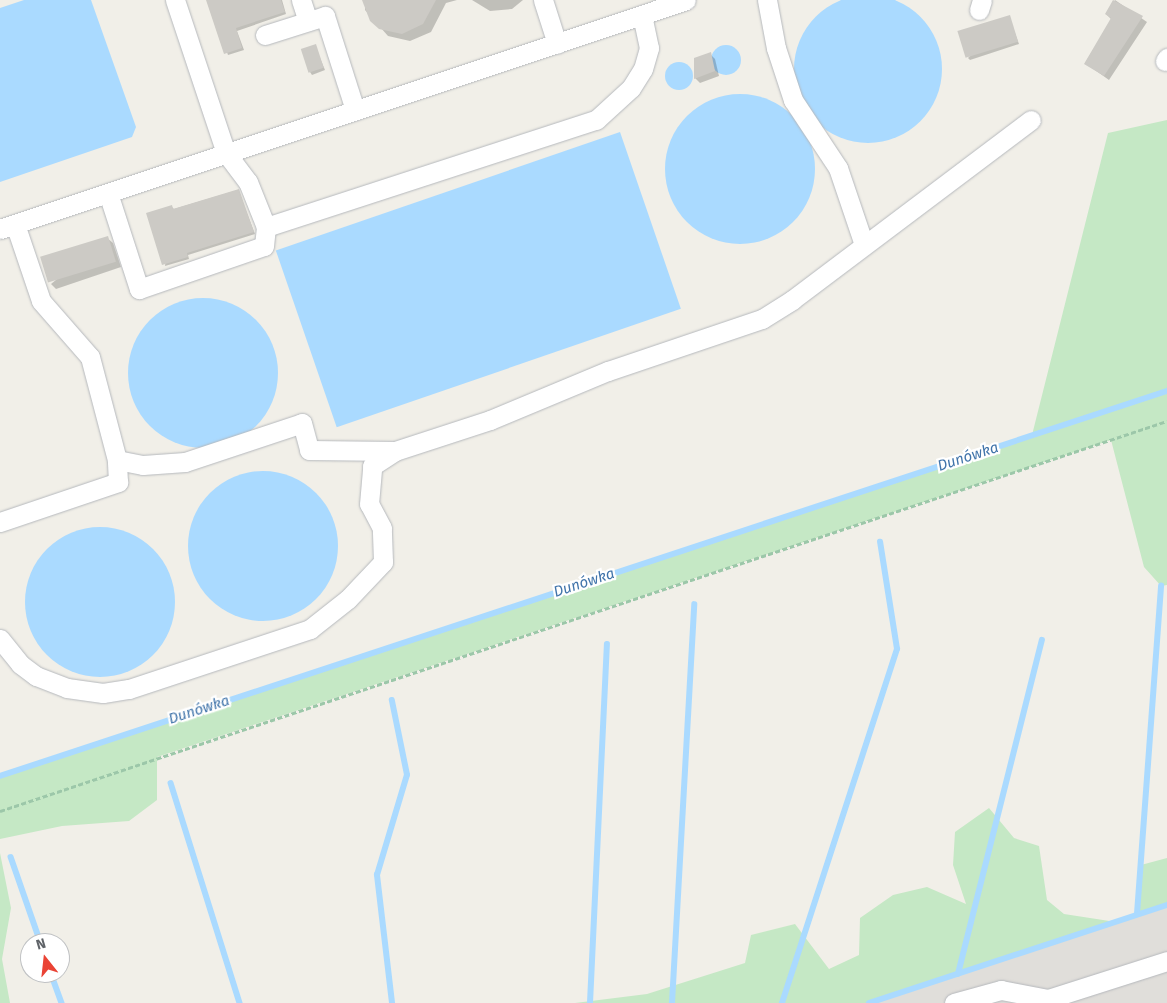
<!DOCTYPE html>
<meta charset="utf-8">
<style>
body{margin:0}
#map{position:relative;width:1167px;height:1003px;overflow:hidden;background:#f1efe8;font-family:"Fira Sans",sans-serif}
div>[style]{position:absolute}
[style*='--x']{left:calc(var(--x)*1px);top:calc(var(--y)*1px);width:calc(var(--w)*1px);rotate:calc(var(--a)*1deg)}
.industrial>*{inset:0;background:#e0deda}
.green>*{inset:0;background:#c5e8c5}
.water>*{inset:0;background:#aadaff;transform-origin:0 0}
.round{border-radius:50%}
.shadow>*{inset:0;background:#0003}
.stream>*{height:5.5px;margin:-2.75px;padding:0 2.75px;transform-origin:2.75px;border-radius:2.75px;background:#aadaff}
.building>*{inset:0;background:#cccac5;transform-origin:0 0}
.path>*{height:3px;margin-top:-1.5px;transform-origin:0;background:repeating-linear-gradient(90deg,#9cc7a9 0 5px,transparent 0 7.5px)}
.roads{filter:drop-shadow(0 0 1px #b5b8bc) drop-shadow(0 0 1px #b5b8bc)}
.minor>*{height:19px;margin:-9.5px;padding:0 9.5px;transform-origin:9.5px;border-radius:9.5px;background:#fff}
span{translate:-50% -50%;white-space:nowrap;text-align:center;line-height:1.15;-webkit-text-stroke:4.5px #fff;paint-order:stroke}
.water-label{font-size:15px;color:#4174aa;font-style:italic}
.north{position:absolute;left:20px;top:933px;width:50px;height:50px;box-sizing:border-box;background:#fff;border:1px solid #bfc1c3;border-radius:50%;rotate:344deg;font-size:14px;font-weight:700;line-height:20px;text-align:center;color:#5f6368}
.north::after{content:'';display:block;margin:auto;width:18px;height:22px;background:#ea4335;clip-path:polygon(50% 0,100% 100%,50% 72%,0 100%)}
</style>
<div id="map">
<div class="industrial">
<div style="clip-path:polygon(1167px 905px,1167px 1003px,869px 1003px,958px 974px)"></div>
</div>
<div class="green">
<div style="clip-path:polygon(1167px 120px,1167px 585px,1161px 586px,1144px 567px,1111px 440px,157px 757px,157px 800px,129px 821px,62px 826px,0 839px,0 776px,1032px 435px,1108px 133px)"></div>
<div style="clip-path:polygon(989px 808px,1014px 838px,1039px 846px,1047px 900px,1064px 914px,1116px 922px,869px 1003px,575px 1003px,647px 994px,745px 963px,751px 935px,795px 924px,829px 969px,859px 955px,860px 918px,893px 895px,927px 887px,966px 904px,953px 865px,955px 832px)"></div>
<div style="clip-path:polygon(0 853px,11px 908px,2px 959px,10px 1003px,0 1003px)"></div>
<div style="clip-path:polygon(1167px 858px,1167px 905px,1137px 914px,1141px 865px)"></div>
</div>
<div class="water">
<div class="round" style="left:794px;top:-5px;width:148px;height:148px"></div>
<div style="clip-path:polygon(24px 0,91px 0,136px 127px,132px 137px,0 182px,0 8px)"></div>
<div class="round" style="left:711px;top:45px;width:30px;height:30px"></div>
<div class="round" style="left:665px;top:62px;width:28px;height:28px"></div>
<div class="round" style="left:665px;top:94px;width:150px;height:150px"></div>
<div style="left:620px;top:132px;width:187px;height:364px;rotate:71deg"></div>
<div class="round" style="left:128px;top:298px;width:150px;height:150px"></div>
<div class="round" style="left:188px;top:471px;width:150px;height:150px"></div>
<div class="round" style="left:25px;top:527px;width:150px;height:150px"></div>
</div>
<div class="shadow">
<div style="clip-path:polygon(208px 0,282px 0,286px 14px,237px 31px,244px 50px,228px 55px)"></div>
<div style="clip-path:polygon(365px 0,457px 0,446px 3px,431px 32px,410px 41px,388px 36px,365px 10px)"></div>
<div style="clip-path:polygon(472px 0,523px 0,512px 9px,490px 11px)"></div>
<div style="clip-path:polygon(1115px 0,1147px 22px,1109px 80px,1085px 63px,1112px 20px,1106px 14px)"></div>
<div style="clip-path:polygon(1009px 17px,1019px 44px,970px 60px,968px 58px)"></div>
<div style="clip-path:polygon(315px 46px,325px 70px,312px 75px,310px 72px)"></div>
<div style="clip-path:polygon(710px 54px,715px 59px,719px 76px,700px 83px,695px 78px)"></div>
<div style="clip-path:polygon(238px 190px,255px 234px,188px 255px,189px 259px,165px 266px,172px 207px,174px 209px)"></div>
<div style="clip-path:polygon(107px 238px,113px 243px,121px 267px,56px 289px,51px 284px)"></div>
</div>
<div class="stream">
<div style="--x:0;--y:776;--w:1229;--a:-18.26"></div>
<div style="--x:171;--y:783;--w:231;--a:72.6"></div>
<div style="--x:11;--y:857;--w:91;--a:70.8"></div>
<div style="--x:1137;--y:914;--w:329;--a:-85.8"></div>
<div style="--x:51;--y:973;--w:32;--a:70"></div>
<div style="--x:958;--y:974;--w:344;--a:-75.9"></div>
<div style="--x:392;--y:1003;--w:129;--a:-96.7"></div>
<div style="--x:377;--y:875;--w:104;--a:-73.3"></div>
<div style="--x:407;--y:775;--w:76;--a:-101.5"></div>
<div style="--x:590;--y:1003;--w:359;--a:-87.3"></div>
<div style="--x:672;--y:1003;--w:399;--a:-86.8"></div>
<div style="--x:782;--y:1003;--w:372;--a:-72"></div>
<div style="--x:897;--y:649;--w:108;--a:-99"></div>
<div style="--x:869;--y:1003;--w:314;--a:-18.2"></div>
</div>
<div class="building">
<div style="clip-path:polygon(206px 0,281px 0,285px 12px,236px 28px,242px 48px,224px 54px)"></div>
<div style="clip-path:polygon(362px 0,436px 0,423px 24px,402px 34px,379px 29px,370px 21px)"></div>
<div style="clip-path:polygon(1113px 0,1143px 16px,1104px 76px,1084px 64px,1111px 18px,1105px 14px)"></div>
<div style="left:1010px;top:15px;width:28px;height:55px;rotate:73deg"></div>
<div style="left:316px;top:44px;width:25px;height:16px;rotate:72deg"></div>
<div style="clip-path:polygon(711px 52px,715px 71px,694px 79px,694px 58px)"></div>
<div style="clip-path:polygon(239px 189px,254px 232px,187px 253px,188px 257px,162px 265px,146px 213px,172px 205px,173px 209px)"></div>
<div style="left:108px;top:236px;width:27px;height:71px;rotate:73deg"></div>
</div>
<div class="path">
<div style="--x:0;--y:811;--w:1230;--a:-18.48"></div>
</div>
<div class="roads">
<div class="minor">
<div style="--x:175;--y:0;--w:161;--a:71.6"></div>
<div style="--x:226;--y:153;--w:36;--a:53"></div>
<div style="--x:248;--y:182;--w:48;--a:68.2"></div>
<div style="--x:266;--y:227;--w:347;--a:-18"></div>
<div style="--x:596;--y:120;--w:47;--a:-42.4"></div>
<div style="--x:631;--y:88;--w:22;--a:-58"></div>
<div style="--x:643;--y:69;--w:22;--a:-74"></div>
<div style="--x:649;--y:48;--w:34;--a:-102"></div>
<div style="--x:301;--y:0;--w:22;--a:72"></div>
<div style="--x:543;--y:0;--w:46;--a:72.3"></div>
<div style="--x:767;--y:0;--w:49;--a:79.4"></div>
<div style="--x:776;--y:48;--w:55;--a:71.9"></div>
<div style="--x:793;--y:100;--w:82;--a:56.5"></div>
<div style="--x:838;--y:168;--w:81;--a:71.3"></div>
<div style="--x:979;--y:10;--w:10;--a:-73"></div>
<div style="--x:265;--y:35;--w:63;--a:-17.6"></div>
<div style="--x:325;--y:16;--w:99;--a:72.3"></div>
<div style="--x:1165;--y:61;--w:4;--a:-56"></div>
<div style="--x:108;--y:193;--w:101;--a:72.1"></div>
<div style="--x:139;--y:289;--w:132;--a:-19"></div>
<div style="--x:264;--y:246;--w:19;--a:-84"></div>
<div style="--x:15;--y:224;--w:81;--a:71.3"></div>
<div style="--x:41;--y:301;--w:74;--a:48.8"></div>
<div style="--x:90;--y:357;--w:106;--a:75.3"></div>
<div style="--x:117;--y:460;--w:26;--a:11"></div>
<div style="--x:143;--y:465;--w:42;--a:-4.1"></div>
<div style="--x:185;--y:462;--w:123;--a:-18.4"></div>
<div style="--x:302;--y:423;--w:28;--a:75"></div>
<div style="--x:309;--y:450;--w:86;--a:0.7"></div>
<div style="--x:0;--y:229;--w:723;--a:-18.46"></div>
<div style="--x:0;--y:522;--w:125;--a:-18.7"></div>
<div style="--x:118;--y:482;--w:22;--a:-93"></div>
<div style="--x:0;--y:639;--w:32;--a:51"></div>
<div style="--x:20;--y:664;--w:20;--a:37"></div>
<div style="--x:36;--y:676;--w:33;--a:21"></div>
<div style="--x:67;--y:688;--w:36;--a:8"></div>
<div style="--x:103;--y:693;--w:26;--a:-9"></div>
<div style="--x:129;--y:689;--w:191;--a:-18.3"></div>
<div style="--x:310;--y:629;--w:48;--a:-38.3"></div>
<div style="--x:348;--y:599;--w:51;--a:-46.6"></div>
<div style="--x:383;--y:562;--w:34;--a:-92"></div>
<div style="--x:382;--y:528;--w:27;--a:-118"></div>
<div style="--x:369;--y:504;--w:38;--a:-85"></div>
<div style="--x:372;--y:466;--w:27;--a:-33"></div>
<div style="--x:395;--y:451;--w:100;--a:-18.1"></div>
<div style="--x:490;--y:420;--w:128;--a:-22.6"></div>
<div style="--x:608;--y:371;--w:163;--a:-18.7"></div>
<div style="--x:762;--y:319;--w:36;--a:-32"></div>
<div style="--x:792;--y:300;--w:299;--a:-37"></div>
<div style="--x:954;--y:1003;--w:49;--a:-15.5"></div>
<div style="--x:1001;--y:990;--w:48;--a:10.8"></div>
<div style="--x:1048;--y:999;--w:125;--a:-17.7"></div>
</div>
</div>
<div class="water-label">
<span style="left:968px;top:457px;rotate:-18deg">Dunówka</span>
<span style="left:584px;top:583px;rotate:-18deg">Dunówka</span>
<span style="left:199px;top:710px;rotate:-18deg">Dunówka</span>
</div>
<div class="north">N</div>
</div>
